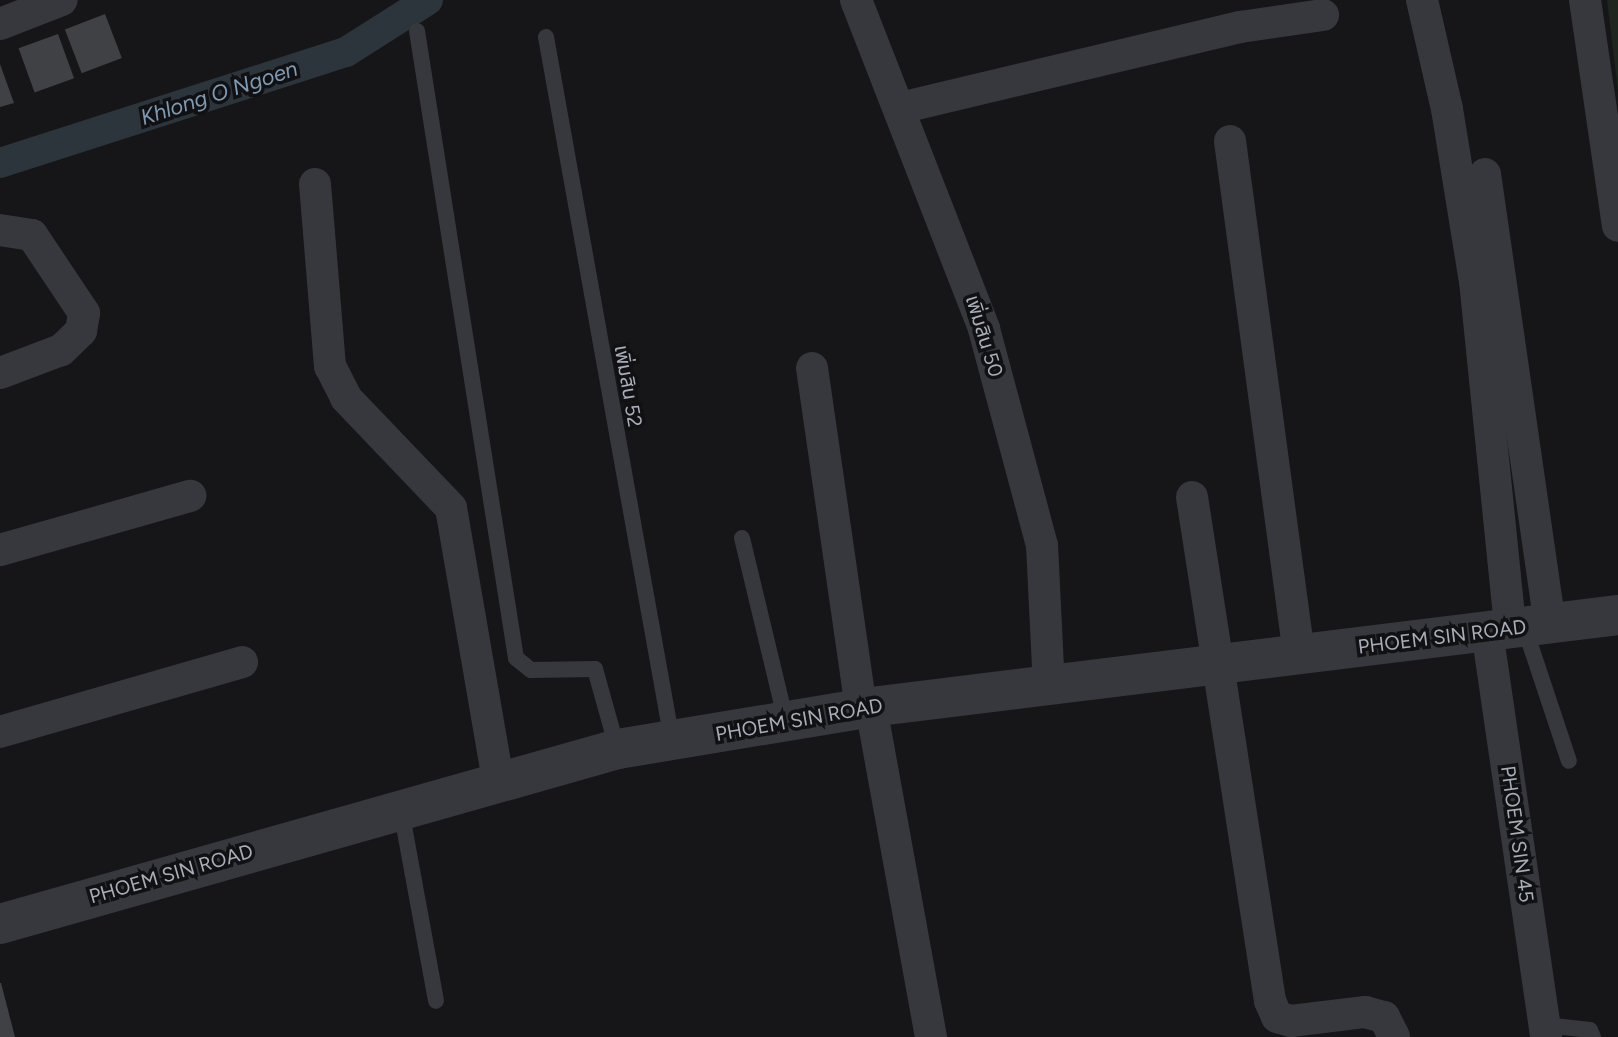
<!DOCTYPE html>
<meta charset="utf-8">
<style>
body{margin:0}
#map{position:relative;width:1618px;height:1037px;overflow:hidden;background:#161618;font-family:Figtree,"Noto Sans Thai",sans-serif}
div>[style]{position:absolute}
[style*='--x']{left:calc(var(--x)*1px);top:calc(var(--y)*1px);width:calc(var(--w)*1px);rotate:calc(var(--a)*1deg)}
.green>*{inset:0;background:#1e261f}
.canal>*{height:30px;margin:-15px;padding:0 15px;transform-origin:15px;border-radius:15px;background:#2c353c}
.building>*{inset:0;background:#404145;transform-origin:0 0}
.service>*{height:16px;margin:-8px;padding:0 8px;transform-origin:8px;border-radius:8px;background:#37383d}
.minor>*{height:32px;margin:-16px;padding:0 16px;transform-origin:16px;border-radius:16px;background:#37383d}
.tertiary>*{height:40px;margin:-20px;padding:0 20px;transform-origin:20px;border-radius:20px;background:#37383d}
span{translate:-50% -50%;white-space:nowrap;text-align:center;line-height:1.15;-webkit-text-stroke:7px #111113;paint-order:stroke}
.street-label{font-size:20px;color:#a8adb8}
.water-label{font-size:22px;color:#7f9bb3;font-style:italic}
</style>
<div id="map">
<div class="green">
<div style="clip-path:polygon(1607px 0,1618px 0,1618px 91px)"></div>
</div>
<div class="canal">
<div style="--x:0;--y:163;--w:363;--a:-17.8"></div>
<div style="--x:346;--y:52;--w:97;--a:-32.4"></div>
</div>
<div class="building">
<div style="left:105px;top:14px;width:47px;height:43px;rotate:69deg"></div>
<div style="left:58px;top:34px;width:47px;height:42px;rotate:70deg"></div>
<div style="clip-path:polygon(0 64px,14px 103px,0 107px)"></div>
<div style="clip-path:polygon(0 983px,1px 983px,15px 1037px,0 1037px)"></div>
</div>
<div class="service">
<div style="--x:417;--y:31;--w:635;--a:81.03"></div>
<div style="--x:516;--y:658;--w:19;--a:39"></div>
<div style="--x:531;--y:670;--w:64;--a:-0.9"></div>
<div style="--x:595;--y:669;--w:82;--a:74.4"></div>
<div style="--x:546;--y:37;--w:714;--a:79.84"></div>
<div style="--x:742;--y:538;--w:188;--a:76.5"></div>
<div style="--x:1524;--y:626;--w:142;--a:71.6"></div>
<div style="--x:401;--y:810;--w:194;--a:79.6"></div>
<div style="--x:1545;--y:1025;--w:45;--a:6.3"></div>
<div style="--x:1590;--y:1030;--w:8;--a:67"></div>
</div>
<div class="minor">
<div style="--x:856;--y:0;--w:353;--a:68.7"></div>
<div style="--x:984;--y:329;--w:224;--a:75"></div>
<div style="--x:1042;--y:545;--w:142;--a:87.2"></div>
<div style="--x:1422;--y:0;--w:112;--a:77.1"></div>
<div style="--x:1447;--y:109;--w:174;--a:80.8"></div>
<div style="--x:1475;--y:281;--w:349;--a:84.2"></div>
<div style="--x:1585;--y:0;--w:228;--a:81.7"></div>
<div style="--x:0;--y:24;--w:66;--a:-21.2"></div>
<div style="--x:900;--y:108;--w:350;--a:-13.4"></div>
<div style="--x:1240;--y:27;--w:84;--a:-8.2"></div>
<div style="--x:1230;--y:141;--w:519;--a:82.35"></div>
<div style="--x:1485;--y:174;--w:455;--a:81.8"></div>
<div style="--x:315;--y:184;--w:183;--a:85.3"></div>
<div style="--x:330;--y:366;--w:36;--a:63"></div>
<div style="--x:346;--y:398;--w:152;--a:46.3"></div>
<div style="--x:451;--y:508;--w:277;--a:80.2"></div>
<div style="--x:0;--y:230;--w:32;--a:9"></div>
<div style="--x:32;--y:235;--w:94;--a:56.3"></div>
<div style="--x:84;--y:313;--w:18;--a:99"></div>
<div style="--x:81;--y:331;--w:28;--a:136"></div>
<div style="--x:61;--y:350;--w:65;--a:159.3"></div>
<div style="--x:812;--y:368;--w:345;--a:81.8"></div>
<div style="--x:1192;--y:497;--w:510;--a:81.2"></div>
<div style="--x:1270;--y:1001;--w:17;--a:66"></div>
<div style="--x:1277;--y:1017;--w:15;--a:16"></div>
<div style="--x:1291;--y:1021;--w:75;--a:-6.9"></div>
<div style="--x:1365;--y:1012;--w:20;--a:15"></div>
<div style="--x:1384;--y:1017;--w:22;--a:63"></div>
<div style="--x:0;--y:550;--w:198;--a:-15.9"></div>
<div style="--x:1487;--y:631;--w:410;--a:81.7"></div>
<div style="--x:871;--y:707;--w:335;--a:79.7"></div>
<div style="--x:0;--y:732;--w:252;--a:-16.1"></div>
</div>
<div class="tertiary">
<div style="--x:0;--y:924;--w:642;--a:-15.81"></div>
<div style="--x:618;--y:749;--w:256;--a:-9.4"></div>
<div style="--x:871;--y:707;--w:753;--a:-7.02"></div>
</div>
<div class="street-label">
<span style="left:984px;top:336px;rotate:73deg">เพิ่มสิน 50</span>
<span style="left:628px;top:386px;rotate:80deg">เพิ่มสิน 52</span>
<span style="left:1442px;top:637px;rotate:-7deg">PHOEM SIN ROAD</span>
<span style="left:799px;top:720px;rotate:-10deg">PHOEM SIN ROAD</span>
<span style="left:1517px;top:834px;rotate:82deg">PHOEM SIN 45</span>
<span style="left:171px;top:874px;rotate:-16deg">PHOEM SIN ROAD</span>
</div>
<div class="water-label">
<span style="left:219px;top:93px;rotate:-18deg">Khlong O Ngoen</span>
</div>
</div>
